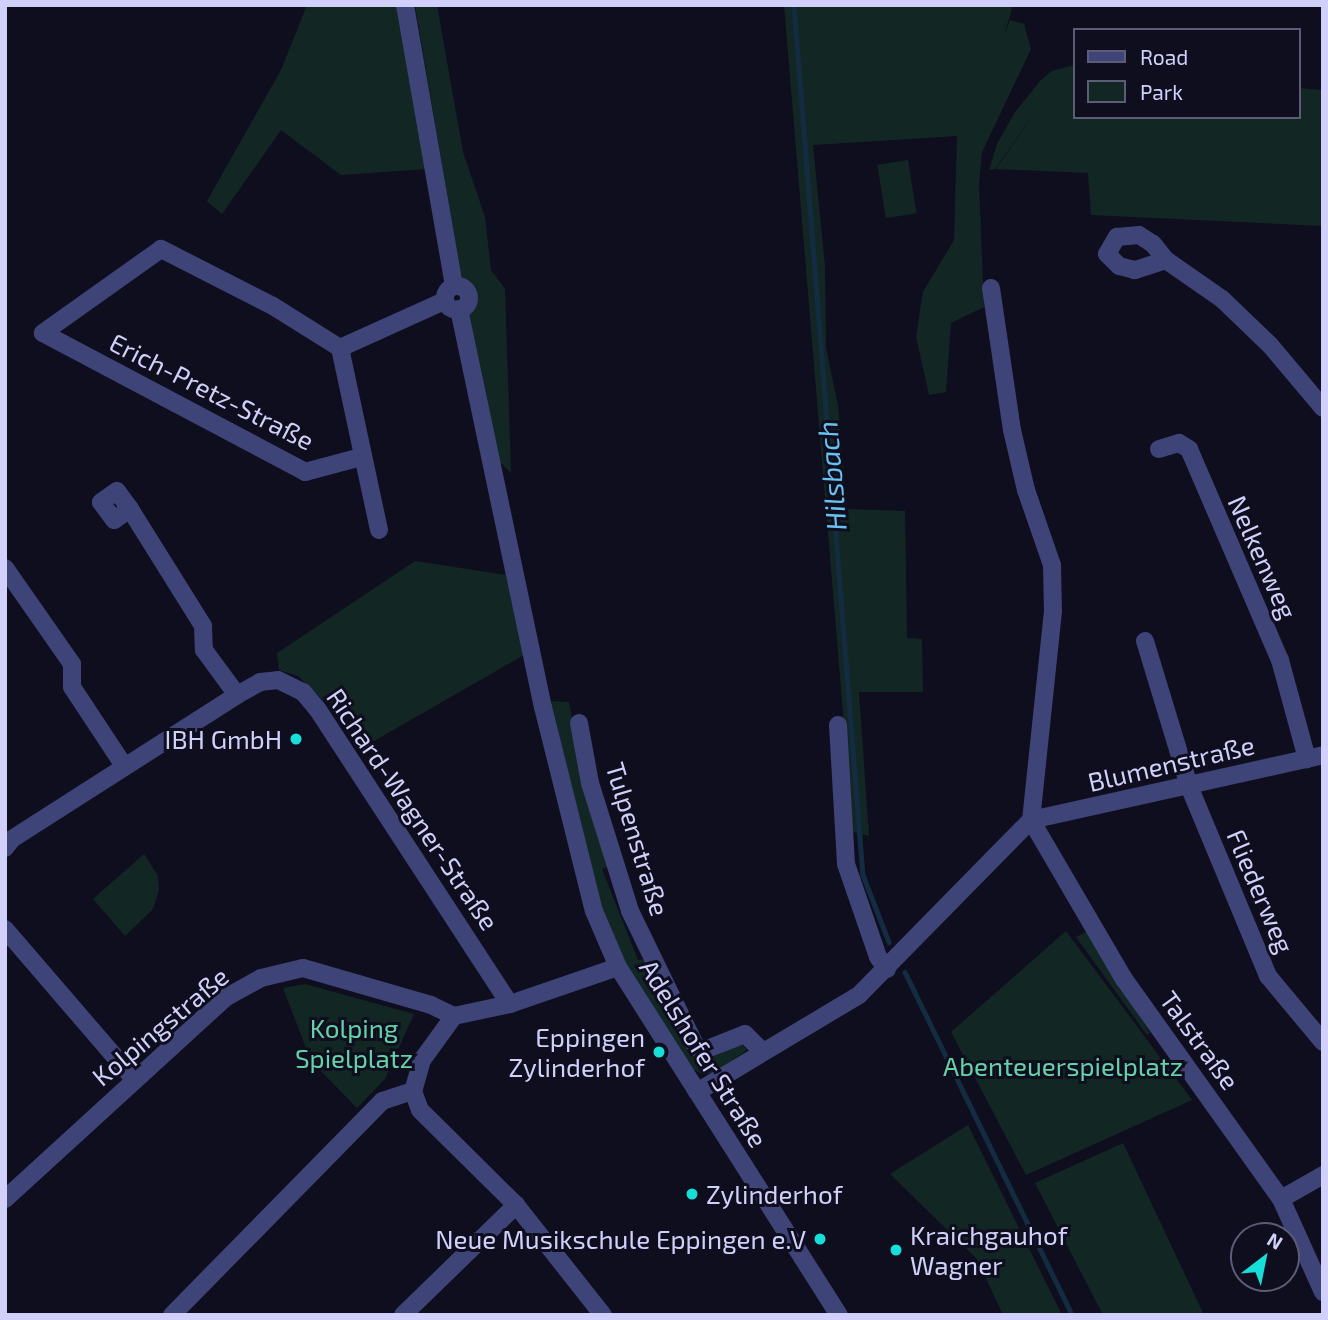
<!DOCTYPE html>
<meta charset="utf-8">
<style>
body{margin:0}
#map{position:relative;width:1328px;height:1320px;overflow:hidden;background:#0f0e1e;font-family:"Exo 2",sans-serif}
div>[style]{position:absolute}
[style*='--x']{left:calc(var(--x)*1px);top:calc(var(--y)*1px);width:calc(var(--w)*1px);rotate:calc(var(--a)*1deg)}
.green>*{inset:0;background:#122724;transform-origin:0 0}
.stream>*{height:4.5px;margin:-2.25px;padding:0 2.25px;transform-origin:2.25px;border-radius:2.25px;background:#132c42}
.minor>*{height:18px;margin:-9px;padding:0 9px;transform-origin:9px;border-radius:9px;background:#3e4378}
.minor>.ring{margin:-9px;padding:0;box-sizing:content-box;background:none;border:18px solid #3e4378;border-radius:50%}
.dots>*{width:19px;height:19px;translate:-50% -50%;box-sizing:border-box;border:4px solid #0f0e1e;border-radius:50%}
span{translate:-50% -50%;white-space:nowrap;text-align:center;line-height:1.15;-webkit-text-stroke:6px #0f0e1e;paint-order:stroke}
.street-label{font-size:26px;color:#d0d0fa}
.poi-label{font-size:26px;color:#d0d0fa}
.right{translate:-100% -50%;text-align:right}
.left{translate:0 -50%;text-align:left}
.park-label{font-size:26px;color:#65d1a9}
.water-label{font-size:28px;color:#69c1ef;font-style:italic}
.frame{position:absolute;inset:0;border:7px solid #d0d0fa;pointer-events:none}
.legend{position:absolute;left:1073px;top:28px;width:228px;height:91px;box-sizing:border-box;background:#0f0e1e;border:2px solid #5c5c76;margin:0;padding:9px 12px;list-style:none;font-size:21px;color:#d0d0fa}
.legend li{display:flex;align-items:center;gap:14px;height:35px}
.legend b{width:35px;border:2px solid #5c5c76}
.north{position:absolute;left:1230px;top:1222px;width:70px;height:70px;box-sizing:border-box;background:#0f0e1e;border:2px solid #5c5c76;border-radius:50%;rotate:32deg;font-size:19px;font-weight:700;line-height:28px;text-align:center;color:#d0d0fa}
.north::after{content:'';display:block;margin:auto;width:24px;height:32px;background:#18deda;clip-path:polygon(50% 0,100% 100%,50% 72%,0 100%)}
</style>
<div id="map">
<div class="green">
<div style="clip-path:polygon(307px 5px,397px 5px,426px 169px,341px 175px,281px 130px,222px 214px,207px 201px,281px 70px)"></div>
<div style="clip-path:polygon(415px 5px,437px 5px,463px 152px,485px 217px,491px 270px,505px 289px,511px 473px,498px 460px,457px 253px)"></div>
<div style="clip-path:polygon(784px 5px,1013px 5px,1004px 35px,1010px 20px,1024px 24px,1031px 49px,982px 152px,979px 184px,984px 307px,951px 323px,946px 392px,929px 395px,916px 337px,923px 292px,954px 240px,957px 136px,813px 145px,825px 266px,826px 348px,838px 405px,847px 509px,905px 511px,907px 638px,922px 639px,923px 692px,859px 692px,869px 836px,853px 832px)"></div>
<div style="clip-path:polygon(1074px 65px,1074px 117px,1298px 117px,1298px 88px,1323px 90px,1323px 226px,1091px 215px,1088px 173px,996px 169px,1041px 104px,995px 169px,989px 170px,997px 144px,1015px 112px,1041px 80px,1052px 71px)"></div>
<div style="left:908px;top:160px;width:54px;height:31px;rotate:81deg"></div>
<div style="clip-path:polygon(415px 561px,506px 575px,524px 655px,367px 745px,341px 707px,324px 701px,298px 676px,279px 670px,277px 653px)"></div>
<div style="clip-path:polygon(551px 701px,569px 702px,587px 800px,607px 867px,602px 869px,638px 960px,644px 959px,692px 1053px,707px 1060px,741px 1043px,747px 1050px,715px 1072px,703px 1075px,690px 1067px,624px 961px,601px 908px)"></div>
<div style="clip-path:polygon(144px 854px,158px 876px,159px 890px,153px 909px,125px 936px,93px 899px)"></div>
<div style="clip-path:polygon(1066px 931px,1192px 1100px,1026px 1175px,951px 1032px)"></div>
<div style="clip-path:polygon(1088px 931px,1150px 1033px,1147px 1035px,1076px 937px)"></div>
<div style="clip-path:polygon(305px 984px,414px 1014px,385px 1079px,357px 1108px,311px 1061px,283px 988px)"></div>
<div style="clip-path:polygon(968px 1125px,1062px 1315px,1003px 1315px,977px 1259px,890px 1174px)"></div>
<div style="clip-path:polygon(1123px 1143px,1204px 1315px,1103px 1315px,1035px 1183px)"></div>
</div>
<div class="stream">
<div style="--x:794;--y:5;--w:873;--a:85.47"></div>
<div style="--x:863;--y:875;--w:72;--a:68.8"></div>
<div style="--x:905;--y:972;--w:381;--a:64"></div>
</div>
<div class="minor">
<div style="--x:405;--y:5;--w:285;--a:80.1"></div>
<div style="--x:1166;--y:260;--w:33;--a:162"></div>
<div style="--x:1135;--y:270;--w:16;--a:-166"></div>
<div style="--x:1119;--y:266;--w:17;--a:-135"></div>
<div style="--x:1107;--y:254;--w:20;--a:-60"></div>
<div style="--x:1117;--y:237;--w:22;--a:-5"></div>
<div style="--x:1139;--y:235;--w:17;--a:33"></div>
<div style="--x:1153;--y:244;--w:21;--a:51"></div>
<div style="--x:1166;--y:260;--w:68;--a:34.9"></div>
<div style="--x:1222;--y:299;--w:66;--a:43.8"></div>
<div style="--x:1270;--y:345;--w:82;--a:49.9"></div>
<div class="ring" style="left:445px;top:286px;width:6px;height:6px"></div>
<div style="--x:991;--y:288;--w:144;--a:81.6"></div>
<div style="--x:1012;--y:430;--w:62;--a:76.9"></div>
<div style="--x:1026;--y:490;--w:79;--a:70.9"></div>
<div style="--x:1052;--y:565;--w:46;--a:88.8"></div>
<div style="--x:1053;--y:611;--w:210;--a:96"></div>
<div style="--x:459;--y:309;--w:407;--a:78.1"></div>
<div style="--x:543;--y:707;--w:210;--a:76"></div>
<div style="--x:594;--y:911;--w:61;--a:66.8"></div>
<div style="--x:618;--y:967;--w:412;--a:57.6"></div>
<div style="--x:340;--y:348;--w:79;--a:-147.9"></div>
<div style="--x:273;--y:306;--w:126;--a:-153"></div>
<div style="--x:161;--y:249;--w:145;--a:144.6"></div>
<div style="--x:43;--y:333;--w:297;--a:27.9"></div>
<div style="--x:305;--y:472;--w:58;--a:-15"></div>
<div style="--x:340;--y:348;--w:186;--a:77.9"></div>
<div style="--x:340;--y:348;--w:114;--a:-24.3"></div>
<div style="--x:1159;--y:449;--w:21;--a:-17"></div>
<div style="--x:1179;--y:443;--w:12;--a:31"></div>
<div style="--x:1189;--y:449;--w:230;--a:66.7"></div>
<div style="--x:1280;--y:660;--w:103;--a:74.7"></div>
<div style="--x:130;--y:509;--w:19;--a:145"></div>
<div style="--x:114;--y:520;--w:22;--a:-126"></div>
<div style="--x:101;--y:502;--w:19;--a:-35"></div>
<div style="--x:117;--y:491;--w:22;--a:54"></div>
<div style="--x:130;--y:509;--w:138;--a:58"></div>
<div style="--x:203;--y:626;--w:24;--a:88"></div>
<div style="--x:204;--y:650;--w:56;--a:53.7"></div>
<div style="--x:5;--y:568;--w:117;--a:55.1"></div>
<div style="--x:72;--y:664;--w:23;--a:90"></div>
<div style="--x:72;--y:687;--w:95;--a:56.6"></div>
<div style="--x:1145;--y:641;--w:152;--a:73.1"></div>
<div style="--x:1189;--y:786;--w:206;--a:67.4"></div>
<div style="--x:1268;--y:976;--w:86;--a:50.2"></div>
<div style="--x:579;--y:723;--w:61;--a:79.6"></div>
<div style="--x:590;--y:783;--w:134;--a:72.6"></div>
<div style="--x:630;--y:911;--w:149;--a:64.1"></div>
<div style="--x:695;--y:1045;--w:9;--a:41"></div>
<div style="--x:702;--y:1051;--w:46;--a:-21.6"></div>
<div style="--x:745;--y:1034;--w:25;--a:45"></div>
<div style="--x:838;--y:725;--w:139;--a:86.7"></div>
<div style="--x:846;--y:864;--w:98;--a:71"></div>
<div style="--x:878;--y:957;--w:15;--a:53"></div>
<div style="--x:1031;--y:820;--w:184;--a:59.7"></div>
<div style="--x:1124;--y:979;--w:270;--a:54.5"></div>
<div style="--x:1281;--y:1199;--w:102;--a:65.7"></div>
<div style="--x:5;--y:848;--w:11;--a:-52"></div>
<div style="--x:12;--y:839;--w:267;--a:-32.6"></div>
<div style="--x:237;--y:695;--w:26;--a:-29"></div>
<div style="--x:260;--y:682;--w:18;--a:-6"></div>
<div style="--x:278;--y:680;--w:28;--a:26"></div>
<div style="--x:303;--y:692;--w:23;--a:50"></div>
<div style="--x:318;--y:710;--w:351;--a:56.9"></div>
<div style="--x:5;--y:929;--w:199;--a:49.3"></div>
<div style="--x:454;--y:1016;--w:54;--a:126"></div>
<div style="--x:422;--y:1060;--w:32;--a:106"></div>
<div style="--x:413;--y:1091;--w:20;--a:70"></div>
<div style="--x:420;--y:1110;--w:135;--a:44.7"></div>
<div style="--x:516;--y:1205;--w:140;--a:51.7"></div>
<div style="--x:697;--y:1092;--w:189;--a:-30.9"></div>
<div style="--x:859;--y:995;--w:245;--a:-45.5"></div>
<div style="--x:1031;--y:820;--w:299;--a:-12.5"></div>
<div style="--x:5;--y:1199;--w:298;--a:-42.4"></div>
<div style="--x:225;--y:998;--w:41;--a:-29.1"></div>
<div style="--x:261;--y:978;--w:43;--a:-13.4"></div>
<div style="--x:303;--y:968;--w:133;--a:16.1"></div>
<div style="--x:431;--y:1005;--w:25;--a:26"></div>
<div style="--x:454;--y:1016;--w:57;--a:-12.1"></div>
<div style="--x:510;--y:1004;--w:114;--a:-18.9"></div>
<div style="--x:1281;--y:1199;--w:48;--a:-29.7"></div>
<div style="--x:172;--y:1315;--w:300;--a:-45.5"></div>
<div style="--x:382;--y:1101;--w:33;--a:-18"></div>
<div style="--x:403;--y:1315;--w:158;--a:-44.2"></div>
</div>
<div class="dots">
<div style="left:296px;top:739px;background:#18deda"></div>
<div style="left:659px;top:1052px;background:#18deda"></div>
<div style="left:692px;top:1194px;background:#18deda"></div>
<div style="left:820px;top:1239px;background:#18deda"></div>
<div style="left:896px;top:1250px;background:#18deda"></div>
</div>
<div class="street-label">
<span style="left:212px;top:391px;rotate:27deg">Erich-Pretz-Straße</span>
<span style="left:1263px;top:557px;rotate:66deg">Nelkenweg</span>
<span style="left:1171px;top:763px;rotate:-13deg">Blumenstraße</span>
<span style="left:413px;top:809px;rotate:56deg">Richard-Wagner-Straße</span>
<span style="left:638px;top:839px;rotate:73deg">Tulpenstraße</span>
<span style="left:1261px;top:891px;rotate:67deg">Fliederweg</span>
<span style="left:160px;top:1026px;rotate:-40deg">Kolpingstraße</span>
<span style="left:1200px;top:1040px;rotate:54deg">Talstraße</span>
<span style="left:704px;top:1053px;rotate:58deg">Adelshofer Straße</span>
</div>
<div class="poi-label">
<span class="right" style="left:282px;top:739px">IBH GmbH</span>
<span class="right" style="left:645px;top:1052px">Eppingen<br>Zylinderhof</span>
<span class="left" style="left:706px;top:1194px">Zylinderhof</span>
<span class="left" style="left:910px;top:1250px">Kraichgauhof<br>Wagner</span>
<span class="right" style="left:806px;top:1239px">Neue Musikschule Eppingen e.V</span>
</div>
<div class="park-label">
<span style="left:354px;top:1043px">Kolping<br>Spielplatz</span>
<span style="left:1063px;top:1066px">Abenteuerspielplatz</span>
</div>
<div class="water-label">
<span style="left:831px;top:476px;rotate:-95deg">Hilsbach</span>
</div>
<div class="frame"></div>
<ul class="legend">
<li><b style="height:9px;background:#3e4378"></b>Road</li>
<li><b style="height:19px;background:#122724"></b>Park</li>
</ul>
<div class="north">N</div>
</div>
